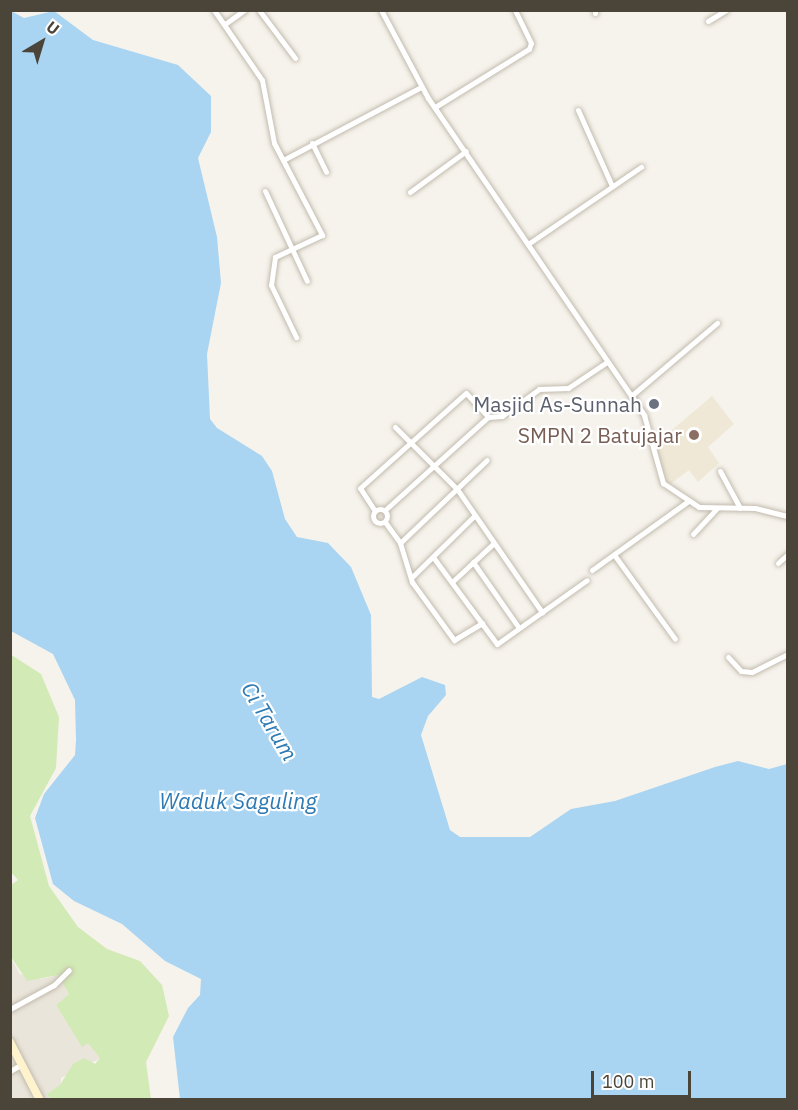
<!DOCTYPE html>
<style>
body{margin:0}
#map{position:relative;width:798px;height:1110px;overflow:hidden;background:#f6f3ec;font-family:"IBM Plex Sans",sans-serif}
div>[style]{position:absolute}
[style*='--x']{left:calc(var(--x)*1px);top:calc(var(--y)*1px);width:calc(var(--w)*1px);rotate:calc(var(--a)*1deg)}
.residential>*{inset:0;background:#eae5da}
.education>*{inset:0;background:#efe8d6}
.green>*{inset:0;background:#d2eab5}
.water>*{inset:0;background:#a9d4f2}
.roads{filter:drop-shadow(0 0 2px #c2bbae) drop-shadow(0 0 2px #c2bbae)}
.street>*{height:5px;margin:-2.5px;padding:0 2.5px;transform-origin:2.5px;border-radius:2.5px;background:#fff}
.street>.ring{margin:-2.5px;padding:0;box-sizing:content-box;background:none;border:5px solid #fff;border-radius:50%}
.secondary>*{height:8px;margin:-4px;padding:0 4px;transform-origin:4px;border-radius:4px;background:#fff3cd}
.dots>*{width:16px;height:16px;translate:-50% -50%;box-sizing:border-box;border:3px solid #fff;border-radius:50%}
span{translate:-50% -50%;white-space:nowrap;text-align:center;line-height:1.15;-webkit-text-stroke:4.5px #fff;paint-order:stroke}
.worship-label{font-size:21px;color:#5b616d}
.right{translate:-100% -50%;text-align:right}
.education-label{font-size:21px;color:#785e54}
.water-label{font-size:22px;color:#2e7ab2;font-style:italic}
.frame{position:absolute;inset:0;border:12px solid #4b4439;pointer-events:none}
.north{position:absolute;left:12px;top:12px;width:60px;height:60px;-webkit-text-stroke:4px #fff;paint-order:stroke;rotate:38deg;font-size:16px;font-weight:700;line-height:24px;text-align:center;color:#4b4439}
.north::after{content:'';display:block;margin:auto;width:21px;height:27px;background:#4b4439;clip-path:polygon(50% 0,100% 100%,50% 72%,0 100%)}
.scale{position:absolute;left:591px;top:1071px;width:100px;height:27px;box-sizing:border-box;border:3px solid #4b4439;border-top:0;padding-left:8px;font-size:18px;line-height:21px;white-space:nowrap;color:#4b4439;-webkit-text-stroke:4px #fff;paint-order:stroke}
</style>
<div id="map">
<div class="residential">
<div style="clip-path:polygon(10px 957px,20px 974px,40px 979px,58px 975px,69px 994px,56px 1005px,82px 1046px,88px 1042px,101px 1058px,61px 1078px,61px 1085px,47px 1094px,50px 1099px,11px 1099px)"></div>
</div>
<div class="education">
<div style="clip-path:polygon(712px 396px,734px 424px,708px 447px,719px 463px,698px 482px,689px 470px,669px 485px,653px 446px)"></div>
</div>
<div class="green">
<div style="clip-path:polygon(10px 654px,41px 674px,59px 717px,56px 768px,30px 816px,49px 886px,78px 927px,107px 949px,140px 961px,162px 985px,169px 1016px,146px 1062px,151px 1099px,50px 1099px,47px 1094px,60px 1085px,73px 1064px,84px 1058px,95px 1064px,100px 1058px,88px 1043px,82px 1047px,56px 1005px,69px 994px,58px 975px,27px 981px,11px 957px,11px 885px,18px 880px,10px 871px)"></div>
</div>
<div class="water">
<div style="clip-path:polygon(11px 11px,24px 18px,54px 11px,93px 40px,178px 65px,211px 96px,211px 132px,198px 158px,217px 237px,221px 283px,207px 354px,210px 419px,217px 428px,262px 456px,272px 471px,285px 519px,297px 537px,328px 543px,351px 567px,371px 615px,372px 697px,379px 699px,422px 677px,445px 685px,446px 695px,428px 716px,421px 735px,450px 830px,460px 837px,530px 837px,571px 809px,615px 801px,715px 767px,738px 761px,769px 769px,787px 764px,787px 1099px,180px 1099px,173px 1037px,188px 1008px,200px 995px,201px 979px,165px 961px,122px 924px,74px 901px,53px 884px,35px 818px,44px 794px,75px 755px,76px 740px,75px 700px,53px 654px,11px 631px)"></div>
</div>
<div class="roads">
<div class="street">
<div style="--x:214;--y:10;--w:85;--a:55.6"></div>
<div style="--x:262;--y:80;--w:64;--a:79.2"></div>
<div style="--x:274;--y:143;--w:104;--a:62.4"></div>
<div style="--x:322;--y:235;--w:52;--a:154.9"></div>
<div style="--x:275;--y:257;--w:28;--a:98"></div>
<div style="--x:271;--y:285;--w:58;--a:64.3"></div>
<div style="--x:259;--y:10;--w:60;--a:53.1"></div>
<div style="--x:381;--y:10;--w:100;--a:61.9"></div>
<div style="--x:428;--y:98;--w:384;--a:55.7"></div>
<div style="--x:644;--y:415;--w:71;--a:74.4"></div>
<div style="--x:663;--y:483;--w:43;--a:33.7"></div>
<div style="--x:699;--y:507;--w:56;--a:1"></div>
<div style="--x:755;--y:508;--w:34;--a:14"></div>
<div style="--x:595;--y:10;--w:3;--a:90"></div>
<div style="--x:708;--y:21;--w:21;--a:-31"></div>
<div style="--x:225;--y:24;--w:24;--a:-36"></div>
<div style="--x:435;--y:107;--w:110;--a:-31.7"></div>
<div style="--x:529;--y:49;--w:6;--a:-72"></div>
<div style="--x:531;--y:43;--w:37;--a:-116"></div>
<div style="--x:578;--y:110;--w:83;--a:65.9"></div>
<div style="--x:312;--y:143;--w:32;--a:64"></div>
<div style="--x:285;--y:159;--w:154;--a:-27.9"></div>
<div style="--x:265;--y:191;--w:99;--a:65"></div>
<div style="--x:410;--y:192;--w:69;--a:-36.2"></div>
<div style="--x:528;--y:244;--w:137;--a:-34.3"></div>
<div style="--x:631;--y:396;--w:113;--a:-40.3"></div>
<div style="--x:395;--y:427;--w:88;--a:45"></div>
<div style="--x:457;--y:489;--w:150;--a:55.4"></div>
<div style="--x:720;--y:471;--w:42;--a:61.6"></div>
<div class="ring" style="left:373px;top:509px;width:9px;height:9px"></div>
<div style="--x:385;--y:510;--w:139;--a:-42.1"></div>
<div style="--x:488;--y:417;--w:14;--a:-4"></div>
<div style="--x:502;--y:416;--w:46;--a:-36.1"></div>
<div style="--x:539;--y:389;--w:29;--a:-2"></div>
<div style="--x:568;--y:388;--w:47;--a:-33.7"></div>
<div style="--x:375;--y:511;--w:27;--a:-123"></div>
<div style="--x:360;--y:488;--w:142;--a:-41.9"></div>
<div style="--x:466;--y:393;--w:33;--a:47"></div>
<div style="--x:385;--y:522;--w:26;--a:54"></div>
<div style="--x:400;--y:543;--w:41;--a:72.9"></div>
<div style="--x:412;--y:582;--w:72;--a:54.1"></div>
<div style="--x:454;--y:640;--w:33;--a:-31"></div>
<div style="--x:693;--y:534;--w:35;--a:-47"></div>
<div style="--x:400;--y:543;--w:120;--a:-43.7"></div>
<div style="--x:615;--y:556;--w:102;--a:54.1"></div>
<div style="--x:433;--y:557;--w:108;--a:53.7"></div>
<div style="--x:497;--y:644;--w:110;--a:-35.4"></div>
<div style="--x:473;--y:562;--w:80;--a:55.1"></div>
<div style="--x:778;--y:563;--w:13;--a:-42"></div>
<div style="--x:592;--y:570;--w:117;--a:-35.6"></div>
<div style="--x:412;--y:577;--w:88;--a:-44.5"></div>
<div style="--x:452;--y:582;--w:57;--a:-42.9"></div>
<div style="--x:728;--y:657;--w:19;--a:47"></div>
<div style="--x:741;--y:671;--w:11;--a:5"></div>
<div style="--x:752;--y:672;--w:40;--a:-26.6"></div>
<div style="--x:10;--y:1009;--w:50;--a:-28.6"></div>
<div style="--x:54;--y:985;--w:21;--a:-45"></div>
<div style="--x:10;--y:1071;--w:14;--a:-30"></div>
</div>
<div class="secondary">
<div style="--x:10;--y:1042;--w:65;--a:62.7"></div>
</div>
</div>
<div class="dots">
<div style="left:654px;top:404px;background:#6b7280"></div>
<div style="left:694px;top:435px;background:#8d6e63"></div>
</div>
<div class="worship-label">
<span class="right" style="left:642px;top:404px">Masjid As-Sunnah</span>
</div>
<div class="education-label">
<span class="right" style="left:682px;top:435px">SMPN 2 Batujajar</span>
</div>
<div class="water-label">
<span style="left:270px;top:721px;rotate:59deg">Ci Tarum</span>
<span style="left:238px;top:801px">Waduk Saguling</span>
</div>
<div class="frame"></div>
<div class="north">U</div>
<div class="scale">100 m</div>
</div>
